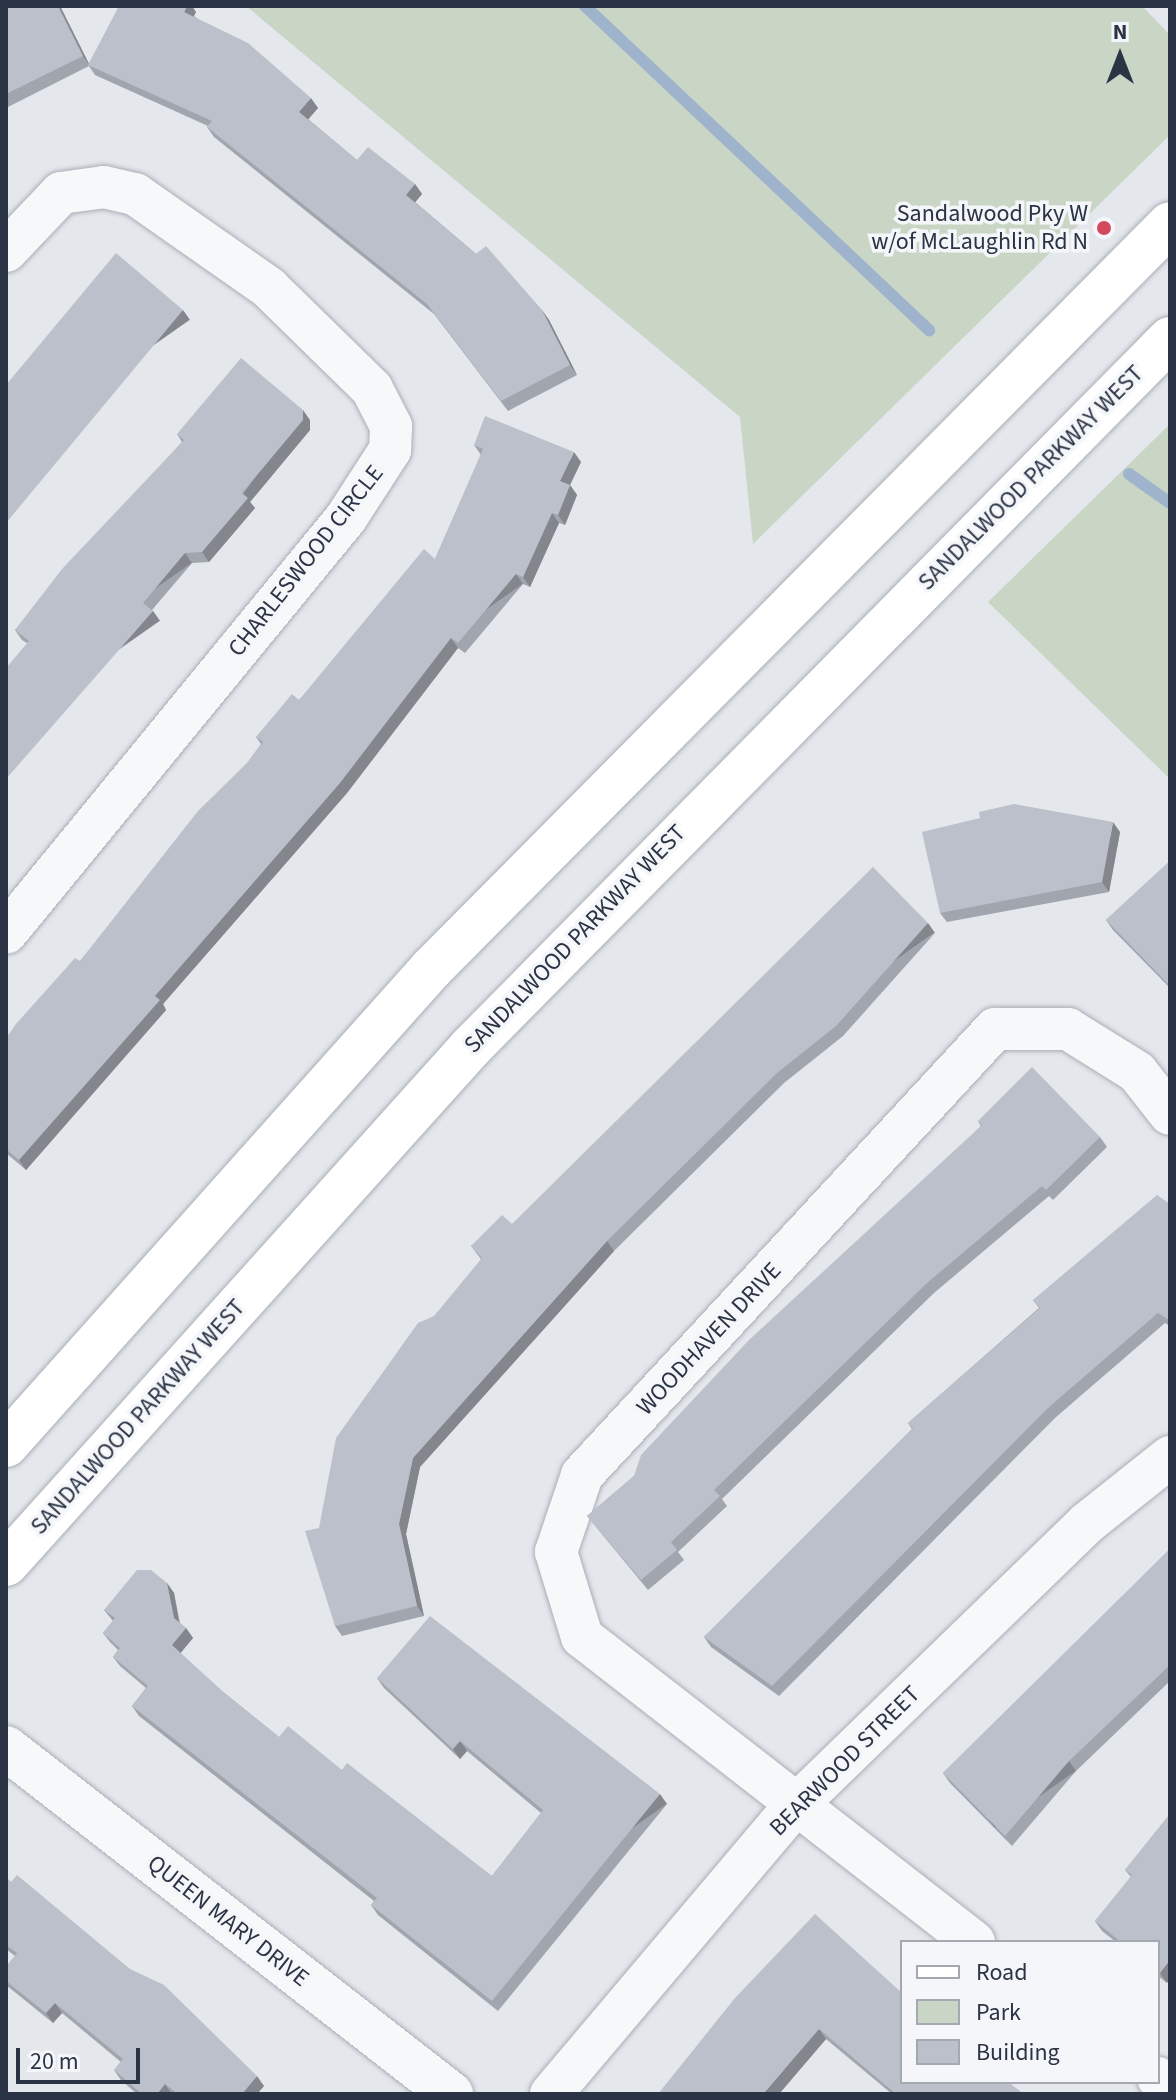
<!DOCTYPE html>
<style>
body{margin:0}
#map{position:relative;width:1176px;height:2100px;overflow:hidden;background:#e4e7ec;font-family:"Source Sans 3",sans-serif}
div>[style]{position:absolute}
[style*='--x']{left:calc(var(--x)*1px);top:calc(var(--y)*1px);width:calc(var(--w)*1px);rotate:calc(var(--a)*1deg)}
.green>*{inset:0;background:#c9d6c5}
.stream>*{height:12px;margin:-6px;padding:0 6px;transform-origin:6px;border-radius:6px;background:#9fb4cc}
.roads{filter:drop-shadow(0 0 2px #a9aeb7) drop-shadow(0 0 2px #a9aeb7)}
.minor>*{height:42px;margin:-21px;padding:0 21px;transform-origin:21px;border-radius:21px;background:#f7f8fa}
.tertiary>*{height:44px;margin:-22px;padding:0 22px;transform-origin:22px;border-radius:22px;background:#f7f8fa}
.secondary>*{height:44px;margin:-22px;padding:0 22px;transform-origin:22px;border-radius:22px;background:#fff}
.wall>*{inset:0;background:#a1a5ae}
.shaded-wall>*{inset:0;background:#83868d;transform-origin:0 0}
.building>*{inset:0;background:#bbc0ca}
.dots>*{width:22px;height:22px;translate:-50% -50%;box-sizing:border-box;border:4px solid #f4f6f9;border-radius:50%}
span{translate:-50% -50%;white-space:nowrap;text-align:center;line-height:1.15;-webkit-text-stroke:7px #f4f6f9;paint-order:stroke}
.poi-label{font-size:24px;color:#2b3445}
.right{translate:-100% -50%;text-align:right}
.street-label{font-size:24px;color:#2b3445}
.frame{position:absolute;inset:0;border:8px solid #2b3445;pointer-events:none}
.legend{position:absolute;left:900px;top:1940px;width:260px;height:144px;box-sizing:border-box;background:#f4f6f9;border:2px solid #a4a8b1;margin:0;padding:10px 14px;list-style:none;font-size:24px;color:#2b3445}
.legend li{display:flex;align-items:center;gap:16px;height:40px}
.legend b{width:40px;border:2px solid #a4a8b1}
.north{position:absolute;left:1080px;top:16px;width:80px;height:80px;-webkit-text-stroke:6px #f4f6f9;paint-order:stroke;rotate:0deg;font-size:22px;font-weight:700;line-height:32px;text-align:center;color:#2b3445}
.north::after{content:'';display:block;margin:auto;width:28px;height:36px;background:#2b3445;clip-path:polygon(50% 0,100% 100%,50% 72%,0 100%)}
.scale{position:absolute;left:16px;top:2048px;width:124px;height:36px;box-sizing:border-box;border:4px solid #2b3445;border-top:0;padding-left:10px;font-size:24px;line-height:28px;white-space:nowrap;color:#2b3445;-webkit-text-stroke:6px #f4f6f9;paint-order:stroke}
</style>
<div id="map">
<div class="green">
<div style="clip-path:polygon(246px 6px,1142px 6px,1170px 35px,1170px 135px,753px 544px,740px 417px)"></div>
<div style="clip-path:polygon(1170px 424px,1170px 779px,988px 602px)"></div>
</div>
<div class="stream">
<div style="--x:585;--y:6;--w:473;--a:43.3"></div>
<div style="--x:1129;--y:474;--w:50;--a:35.3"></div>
</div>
<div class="roads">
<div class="minor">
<div style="--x:6;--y:251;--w:80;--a:-46.5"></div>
<div style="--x:61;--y:193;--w:43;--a:-7.9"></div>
<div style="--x:104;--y:187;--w:32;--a:13"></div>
<div style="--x:135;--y:194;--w:164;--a:35"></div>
<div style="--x:269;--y:288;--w:144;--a:44.4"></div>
<div style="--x:372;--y:389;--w:42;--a:62.8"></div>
<div style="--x:391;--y:426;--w:24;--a:92"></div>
<div style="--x:390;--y:450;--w:81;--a:122.9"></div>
<div style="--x:346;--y:518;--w:536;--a:129.33"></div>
<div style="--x:974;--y:1942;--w:497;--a:-142.1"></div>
<div style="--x:582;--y:1637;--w:89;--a:-107"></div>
<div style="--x:556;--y:1552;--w:81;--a:-71.3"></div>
<div style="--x:582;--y:1475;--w:608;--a:-47.2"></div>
<div style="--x:995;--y:1029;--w:73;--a:0"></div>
<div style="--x:1068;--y:1029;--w:81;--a:31.9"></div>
<div style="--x:1137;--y:1072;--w:53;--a:51.8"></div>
<div style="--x:1158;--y:2078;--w:15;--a:37"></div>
<div style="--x:551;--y:2094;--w:375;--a:-49.8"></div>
<div style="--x:793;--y:1808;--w:409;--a:-44.1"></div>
<div style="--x:1087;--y:1523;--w:106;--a:-38.5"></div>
</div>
<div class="tertiary">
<div style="--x:6;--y:1748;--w:564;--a:37.87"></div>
</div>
<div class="secondary">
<div style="--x:6;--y:1445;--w:638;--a:-48.24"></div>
<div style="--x:431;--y:969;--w:1049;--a:-45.23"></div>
<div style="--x:6;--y:1564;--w:695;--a:-48.03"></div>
<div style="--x:471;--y:1047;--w:995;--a:-45.37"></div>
</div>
</div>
<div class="wall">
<div style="clip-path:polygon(6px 6px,60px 6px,89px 64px,196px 12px,194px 16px,318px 108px,308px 119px,357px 160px,415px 184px,422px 194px,415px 202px,542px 310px,549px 320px,577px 375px,508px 411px,434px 314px,214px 137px,207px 127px,208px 126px,95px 75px,89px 66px,6px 108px)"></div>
<div style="clip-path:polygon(310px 420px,310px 430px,250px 502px,255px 508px,209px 562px,192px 563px,152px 610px,160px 621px,27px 643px,22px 640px,15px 630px,182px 442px,177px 434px)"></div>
<div style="clip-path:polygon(474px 445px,581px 462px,570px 485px,577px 495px,565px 525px,559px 523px,530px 587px,523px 584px,465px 653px,458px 648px,347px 793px,163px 1004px,166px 1010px,26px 1170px,6px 1153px,6px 1038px,80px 961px,248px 762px,261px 744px,256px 737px,299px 700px,435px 559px,481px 455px)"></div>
<div style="clip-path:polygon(1120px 832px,1109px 892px,947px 922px,940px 913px)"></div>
<div style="clip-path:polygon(1170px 861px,1170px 988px,1113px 930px,1106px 920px)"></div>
<div style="clip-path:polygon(935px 933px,843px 1036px,784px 1083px,614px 1251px,420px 1467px,406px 1534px,424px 1616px,342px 1636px,335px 1626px,319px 1528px,481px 1259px,471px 1246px,512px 1224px)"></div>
<div style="clip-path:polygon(978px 1121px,1100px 1137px,1107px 1147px,1053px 1200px,1049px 1196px,934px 1293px,722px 1499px,727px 1506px,678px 1552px,684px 1560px,648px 1590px,587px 1516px,634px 1476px,981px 1126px)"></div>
<div style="clip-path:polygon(1170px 1204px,1170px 1326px,1165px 1323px,1055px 1418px,779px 1696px,711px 1647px,704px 1637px,912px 1429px,908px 1423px,1039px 1308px,1033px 1300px)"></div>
<div style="clip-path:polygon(1170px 1549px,1170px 1681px,1076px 1771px,1012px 1846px,950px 1783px,943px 1773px)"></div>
<div style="clip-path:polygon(167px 1583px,174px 1593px,180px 1623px,186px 1628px,193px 1638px,180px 1653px,222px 1691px,279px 1737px,342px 1770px,492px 1876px,541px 1813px,467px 1751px,460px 1759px,384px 1688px,377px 1678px,667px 1804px,498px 2011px,378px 1915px,371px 1905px,374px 1901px,139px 1716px,132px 1706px,146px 1688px,120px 1666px,113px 1657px,118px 1650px,110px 1642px,103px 1633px,113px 1621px,104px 1610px)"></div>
<div style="clip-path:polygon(1170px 1814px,1167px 1983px,1158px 1976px,1158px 1942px,1116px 1942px,1102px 1931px,1095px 1921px,1131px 1877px,1125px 1870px)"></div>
<div style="clip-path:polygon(6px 1878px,264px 2086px,257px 2094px,137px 2094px,121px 2080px,114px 2070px,121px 2062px,62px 2013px,53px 2023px,6px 1985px,6px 1967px,15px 1956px,6px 1949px)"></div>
<div style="clip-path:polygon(815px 1914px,902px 2082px,1024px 2094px,892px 2094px,826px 2039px,779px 2094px)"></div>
</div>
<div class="shaded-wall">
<div style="clip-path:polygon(58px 6px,60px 6px,90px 66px,83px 56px)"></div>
<div style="clip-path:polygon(187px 6px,192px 6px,196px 12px,191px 21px,184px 12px)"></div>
<div style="clip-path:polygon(311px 98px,318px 108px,306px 122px,299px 112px)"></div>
<div style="clip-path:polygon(415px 184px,422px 194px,413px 205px,406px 195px)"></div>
<div style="left:183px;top:310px;width:12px;height:277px;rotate:55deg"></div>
<div style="clip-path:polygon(542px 310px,549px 320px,577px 375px,570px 365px)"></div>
<div style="clip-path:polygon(303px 410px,310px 420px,310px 430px,250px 502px,255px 508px,209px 562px,202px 552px)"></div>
<div style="clip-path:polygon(574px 452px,581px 462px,567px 491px,560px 481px)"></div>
<div style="clip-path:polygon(570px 485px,577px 495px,565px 525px,558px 515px)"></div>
<div style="clip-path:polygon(552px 513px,559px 523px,530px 587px,523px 577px)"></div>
<div style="left:185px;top:553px;width:12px;height:65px;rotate:55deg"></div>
<div style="left:516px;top:574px;width:12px;height:90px;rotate:55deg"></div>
<div style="left:153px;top:611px;width:12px;height:223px;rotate:55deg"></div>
<div style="clip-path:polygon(451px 638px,458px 648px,347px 793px,163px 1004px,166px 1010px,26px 1170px,19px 1160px)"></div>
<div style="clip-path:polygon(1113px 822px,1120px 832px,1109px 892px,1102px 882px)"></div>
<div style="left:928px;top:923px;width:12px;height:138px;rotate:55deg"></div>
<div style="clip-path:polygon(607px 1241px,614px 1251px,420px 1467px,406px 1534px,424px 1616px,417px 1606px,399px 1524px,413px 1458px)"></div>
<div style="clip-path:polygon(167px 1583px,174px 1593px,180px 1628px,174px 1618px)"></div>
<div style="clip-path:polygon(186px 1628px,193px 1638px,179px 1655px,172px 1645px)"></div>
<div style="clip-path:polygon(460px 1741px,467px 1751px,460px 1759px,453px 1749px)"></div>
<div style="left:1069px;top:1761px;width:12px;height:99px;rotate:55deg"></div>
<div style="left:660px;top:1794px;width:12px;height:267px;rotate:55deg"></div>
<div style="clip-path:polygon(1170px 1960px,1170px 1979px,1167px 1983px,1160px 1973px)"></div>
<div style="clip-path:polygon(55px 2003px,62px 2013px,53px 2023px,46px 2013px)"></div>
<div style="clip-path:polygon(819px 2029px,826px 2039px,779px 2094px,763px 2094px)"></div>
<div style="clip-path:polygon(257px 2076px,264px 2086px,257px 2094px,242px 2094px)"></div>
<div style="clip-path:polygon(165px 2084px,172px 2094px,157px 2094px)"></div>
</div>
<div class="building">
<div style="clip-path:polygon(6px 6px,58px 6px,83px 56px,6px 94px)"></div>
<div style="clip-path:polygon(119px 6px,187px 6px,184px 12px,248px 43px,311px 98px,299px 112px,357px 160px,368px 147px,415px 184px,406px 195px,476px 254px,486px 246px,542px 310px,570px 365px,501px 401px,427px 304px,207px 127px,212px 121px,88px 65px)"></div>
<div style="clip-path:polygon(116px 253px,183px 310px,6px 523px,6px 385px)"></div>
<div style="clip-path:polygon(241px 358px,303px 410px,303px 420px,242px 493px,248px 498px,202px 552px,185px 553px,143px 603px,153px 611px,6px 779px,6px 668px,29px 641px,15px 630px,62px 569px,184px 440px,177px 434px)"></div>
<div style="clip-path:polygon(485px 416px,574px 452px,560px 481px,570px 485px,558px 515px,552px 513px,523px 577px,516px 574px,458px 643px,451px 638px,340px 783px,155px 996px,160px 1000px,19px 1160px,6px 1149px,6px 1038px,16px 1024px,75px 958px,80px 961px,198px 811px,248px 762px,263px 742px,256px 737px,292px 694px,299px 700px,424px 549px,435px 559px,483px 449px,474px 445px)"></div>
<div style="clip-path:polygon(1014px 804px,1113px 822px,1102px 882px,940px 913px,922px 832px,980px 818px,979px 812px)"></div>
<div style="clip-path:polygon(1170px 861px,1170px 986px,1106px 920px)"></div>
<div style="clip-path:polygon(873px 867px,928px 923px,836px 1026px,777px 1073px,607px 1241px,413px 1458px,399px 1524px,417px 1606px,335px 1626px,305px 1531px,319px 1528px,336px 1438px,418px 1323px,434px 1316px,482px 1258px,471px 1246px,502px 1215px,512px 1224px)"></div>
<div style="clip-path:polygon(1032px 1067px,1100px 1137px,1046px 1190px,1042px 1186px,927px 1283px,714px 1490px,720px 1496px,671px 1542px,677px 1550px,641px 1580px,587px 1516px,634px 1476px,641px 1455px,749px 1340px,982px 1125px,978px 1121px)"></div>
<div style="clip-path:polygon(1157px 1195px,1170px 1204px,1170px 1321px,1158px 1313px,1048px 1408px,772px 1686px,704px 1637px,913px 1428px,908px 1423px,1040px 1308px,1033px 1300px)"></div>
<div style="clip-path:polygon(1170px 1549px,1170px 1665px,1069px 1761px,1005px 1836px,943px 1773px)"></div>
<div style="clip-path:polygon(137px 1570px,151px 1570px,167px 1583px,174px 1618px,186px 1628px,172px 1645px,222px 1691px,279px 1737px,288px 1726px,342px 1770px,347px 1763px,492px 1876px,543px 1810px,460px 1741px,453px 1749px,377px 1678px,430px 1616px,660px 1794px,492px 2001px,371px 1905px,377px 1898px,132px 1706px,148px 1686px,113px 1657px,120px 1648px,103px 1633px,115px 1618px,104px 1610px)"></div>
<div style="clip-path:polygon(1170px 1814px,1170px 1960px,1160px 1973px,1158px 1971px,1158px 1942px,1121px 1942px,1095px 1921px,1132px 1875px,1125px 1870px)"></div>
<div style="clip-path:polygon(17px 1875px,130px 1969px,164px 1985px,257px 2076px,242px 2094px,178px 2094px,165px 2084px,157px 2094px,142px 2094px,114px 2070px,123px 2059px,55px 2003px,46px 2013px,6px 1981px,6px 1967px,17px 1953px,6px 1945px,6px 1878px,11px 1882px)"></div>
<div style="clip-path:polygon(815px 1914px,902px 1993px,902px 2082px,1008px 2082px,1024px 2094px,896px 2094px,819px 2029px,763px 2094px,658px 2094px,735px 1998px)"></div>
</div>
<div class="dots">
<div style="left:1104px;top:228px;background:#d1495b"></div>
</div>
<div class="poi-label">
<span class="right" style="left:1088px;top:228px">Sandalwood Pky W<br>w/of McLaughlin Rd N</span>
</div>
<div class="street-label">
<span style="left:1031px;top:478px;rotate:-45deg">SANDALWOOD PARKWAY WEST</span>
<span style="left:306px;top:561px;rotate:-52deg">CHARLESWOOD CIRCLE</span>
<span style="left:575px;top:939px;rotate:-46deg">SANDALWOOD PARKWAY WEST</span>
<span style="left:709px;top:1339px;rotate:-47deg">WOODHAVEN DRIVE</span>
<span style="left:138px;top:1417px;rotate:-48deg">SANDALWOOD PARKWAY WEST</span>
<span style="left:845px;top:1761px;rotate:-45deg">BEARWOOD STREET</span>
<span style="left:228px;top:1921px;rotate:38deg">QUEEN MARY DRIVE</span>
</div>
<div class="frame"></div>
<ul class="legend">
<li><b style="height:10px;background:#fff"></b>Road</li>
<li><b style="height:22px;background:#c9d6c5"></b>Park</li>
<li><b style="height:22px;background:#bbc0ca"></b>Building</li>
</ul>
<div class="north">N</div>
<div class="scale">20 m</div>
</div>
